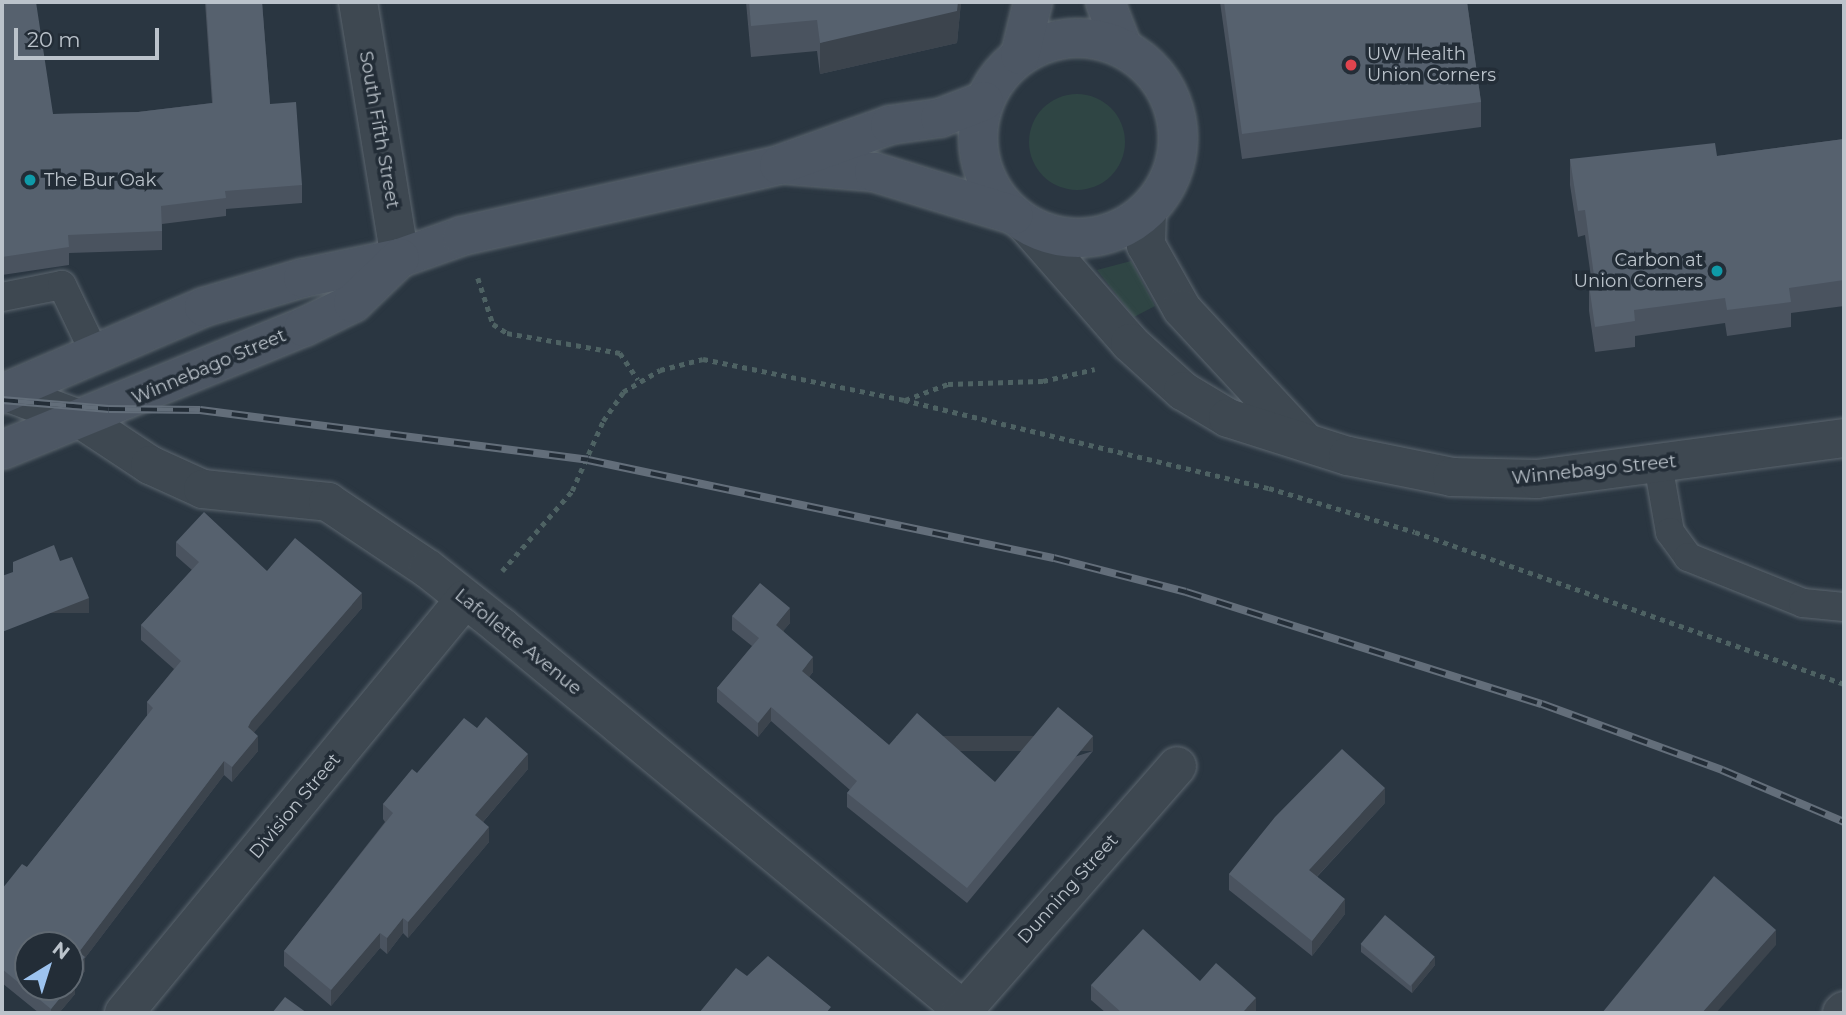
<!DOCTYPE html>
<style>
body{margin:0}
#map{position:relative;width:1846px;height:1015px;overflow:hidden;background:#2a3641;font-family:Montserrat,sans-serif}
div>[style]{position:absolute}
[style*='--x']{left:calc(var(--x)*1px);top:calc(var(--y)*1px);width:calc(var(--w)*1px);rotate:calc(var(--a)*1deg)}
.green>*{inset:0;background:#2f4544}
.round{border-radius:50%}
.path>*{height:4.5px;margin-top:-2.25px;transform-origin:0;background:repeating-linear-gradient(90deg,#4e6263 0 5px,transparent 0 10px)}
.roads{filter:drop-shadow(0 0 2px #5c666f) drop-shadow(0 0 2px #5c666f)}
.lane>*{height:28px;margin:-14px;padding:0 14px;transform-origin:14px;border-radius:14px;background:#3e4851}
.street>*{height:38px;margin:-19px;padding:0 19px;transform-origin:19px;border-radius:19px;background:#3e4851}
.secondary>*{height:38px;margin:-19px;padding:0 19px;transform-origin:19px;border-radius:19px;background:#4d5764}
.secondary>.ring{margin:-19px;padding:0;box-sizing:content-box;background:none;border:38px solid #4d5764;border-radius:50%}
.rail>*{height:8px;margin-top:-4px;transform-origin:0;background:repeating-linear-gradient(90deg,#232d37 0 16px,#636e7a 0 32px);box-sizing:border-box;border-block:2px solid #636e7a}
.wall>*{inset:0;background:#4a535f}
.shaded-wall>*{inset:0;background:#3c444d;transform-origin:0 0}
.building>*{inset:0;background:#56616e;transform-origin:0 0}
.dots>*{width:19px;height:19px;translate:-50% -50%;box-sizing:border-box;border:4px solid #232d37;border-radius:50%}
span{translate:-50% -50%;white-space:nowrap;text-align:center;line-height:1.15;-webkit-text-stroke:7px #232d37;paint-order:stroke}
.poi-label{font-size:18px;color:#bbc3cb}
.left{translate:0 -50%;text-align:left}
.right{translate:-100% -50%;text-align:right}
.street-label{font-size:18px;color:#bbc3cb}
.frame{position:absolute;inset:0;border:4px solid #bbc3cb;pointer-events:none}
.north{position:absolute;left:14px;top:931px;width:70px;height:70px;box-sizing:border-box;background:#232d37;border:2px solid #606972;border-radius:50%;rotate:38deg;font-size:19px;font-weight:700;line-height:28px;text-align:center;color:#bbc3cb}
.north::after{content:'';display:block;margin:auto;width:24px;height:32px;background:#9dc3ef;clip-path:polygon(50% 0,100% 100%,50% 72%,0 100%)}
.scale{position:absolute;left:14px;top:28px;width:145px;height:32px;box-sizing:border-box;border:4px solid #bbc3cb;border-top:0;padding-left:9px;font-size:21px;line-height:24px;white-space:nowrap;color:#bbc3cb;-webkit-text-stroke:5px #232d37;paint-order:stroke}
</style>
<div id="map">
<div class="green">
<div class="round" style="left:1029px;top:94px;width:96px;height:96px"></div>
<div style="clip-path:polygon(1131px 261px,1155px 306px,1134px 317px,1097px 270px)"></div>
</div>
<div class="path">
<div style="--x:478;--y:278;--w:48;--a:71.9"></div>
<div style="--x:493;--y:324;--w:17;--a:33"></div>
<div style="--x:507;--y:333;--w:115;--a:10"></div>
<div style="--x:620;--y:353;--w:32;--a:56"></div>
<div style="--x:905;--y:400;--w:46;--a:-20.4"></div>
<div style="--x:948;--y:384;--w:95;--a:-1.8"></div>
<div style="--x:1043;--y:381;--w:53;--a:-13"></div>
<div style="--x:502;--y:571;--w:106;--a:-48.8"></div>
<div style="--x:572;--y:491;--w:77;--a:-66.1"></div>
<div style="--x:603;--y:421;--w:35;--a:-55"></div>
<div style="--x:623;--y:392;--w:43;--a:-30.7"></div>
<div style="--x:660;--y:370;--w:44;--a:-14.3"></div>
<div style="--x:703;--y:359;--w:205;--a:11.5"></div>
<div style="--x:904;--y:400;--w:375;--a:13.6"></div>
<div style="--x:1269;--y:488;--w:152;--a:16.8"></div>
<div style="--x:1415;--y:532;--w:455;--a:19.5"></div>
</div>
<div class="roads">
<div class="lane">
<div style="--x:2;--y:297;--w:61;--a:-11.3"></div>
<div style="--x:62;--y:285;--w:76;--a:64.4"></div>
<div style="--x:1658;--y:464;--w:69;--a:80"></div>
<div style="--x:1670;--y:532;--w:31;--a:54"></div>
<div style="--x:1688;--y:557;--w:124;--a:21.8"></div>
<div style="--x:1803;--y:603;--w:41;--a:5.6"></div>
</div>
<div class="street">
<div style="--x:358;--y:2;--w:259;--a:80.7"></div>
<div style="--x:1147;--y:212;--w:33;--a:92"></div>
<div style="--x:1146;--y:245;--w:73;--a:60.6"></div>
<div style="--x:1182;--y:309;--w:175;--a:47.1"></div>
<div style="--x:1026;--y:224;--w:158;--a:48.8"></div>
<div style="--x:1130;--y:343;--w:72;--a:42.2"></div>
<div style="--x:1183;--y:391;--w:52;--a:31"></div>
<div style="--x:1228;--y:418;--w:126;--a:17.6"></div>
<div style="--x:1348;--y:456;--w:106;--a:11.4"></div>
<div style="--x:1452;--y:477;--w:85;--a:1.3"></div>
<div style="--x:1537;--y:479;--w:310;--a:-7.6"></div>
<div style="--x:6;--y:392;--w:81;--a:20.2"></div>
<div style="--x:82;--y:420;--w:82;--a:33.5"></div>
<div style="--x:150;--y:465;--w:58;--a:24.4"></div>
<div style="--x:203;--y:489;--w:126;--a:5.9"></div>
<div style="--x:328;--y:502;--w:120;--a:33.8"></div>
<div style="--x:428;--y:569;--w:92;--a:38.4"></div>
<div style="--x:500;--y:626;--w:607;--a:39.65"></div>
<div style="--x:124;--y:1013;--w:536;--a:-50.52"></div>
<div style="--x:961;--y:1013;--w:328;--a:-48.8"></div>
<div style="--x:1842;--y:1013;--w:3;--a:-45"></div>
</div>
<div class="secondary">
<div style="--x:1105;--y:2;--w:49;--a:68.6"></div>
<div class="ring" style="left:978px;top:38px;width:162px;height:162px"></div>
<div style="--x:1020;--y:55;--w:55;--a:-76.2"></div>
<div style="--x:789;--y:165;--w:85;--a:4.7"></div>
<div style="--x:874;--y:172;--w:146;--a:17.1"></div>
<div style="--x:2;--y:394;--w:220;--a:-23.3"></div>
<div style="--x:204;--y:307;--w:103;--a:-16.3"></div>
<div style="--x:303;--y:278;--w:99;--a:-11.7"></div>
<div style="--x:400;--y:258;--w:66;--a:-19.5"></div>
<div style="--x:462;--y:236;--w:325;--a:-12.6"></div>
<div style="--x:779;--y:165;--w:118;--a:-19.8"></div>
<div style="--x:890;--y:125;--w:50;--a:-8"></div>
<div style="--x:940;--y:118;--w:47;--a:-21.1"></div>
<div style="--x:2;--y:450;--w:326;--a:-22.2"></div>
<div style="--x:304;--y:327;--w:55;--a:-26.1"></div>
<div style="--x:353;--y:303;--w:65;--a:-43.8"></div>
</div>
</div>
<div class="rail">
<div style="--x:2;--y:400;--w:107;--a:4.8"></div>
<div style="--x:109;--y:409;--w:91;--a:0.6"></div>
<div style="--x:200;--y:410;--w:391;--a:7.3"></div>
<div style="--x:588;--y:460;--w:476;--a:11.9"></div>
<div style="--x:1054;--y:558;--w:136;--a:14.4"></div>
<div style="--x:1186;--y:592;--w:373;--a:17.5"></div>
<div style="--x:1542;--y:704;--w:192;--a:20.1"></div>
<div style="--x:1722;--y:770;--w:133;--a:23.1"></div>
</div>
<div class="wall">
<div style="clip-path:polygon(2px 2px,53px 114px,138px 112px,212px 103px,205px 2px,262px 2px,270px 104px,302px 185px,302px 203px,226px 209px,226px 216px,162px 224px,162px 250px,69px 253px,69px 265px,2px 275px)"></div>
<div style="clip-path:polygon(746px 2px,961px 2px,957px 43px,820px 74px,817px 51px,751px 57px)"></div>
<div style="clip-path:polygon(1220px 2px,1467px 2px,1481px 102px,1481px 127px,1242px 159px)"></div>
<div style="clip-path:polygon(1844px 139px,1844px 306px,1791px 313px,1791px 327px,1727px 336px,1725px 323px,1635px 336px,1635px 347px,1595px 352px,1589px 311px,1589px 285px,1592px 284px,1585px 235px,1578px 237px,1570px 185px,1570px 159px,1717px 156px)"></div>
<div style="clip-path:polygon(176px 542px,267px 571px,362px 608px,254px 732px,258px 751px,232px 782px,224px 775px,85px 958px,85px 971px,75px 984px,75px 994px,59px 1013px,39px 1013px,2px 983px,2px 889px,27px 867px,147px 716px,147px 702px,174px 669px,141px 640px,141px 625px,192px 570px,176px 556px)"></div>
<div style="clip-path:polygon(732px 616px,790px 623px,783px 631px,813px 672px,809px 677px,889px 745px,995px 782px,1093px 751px,967px 903px,847px 807px,847px 793px,850px 790px,771px 721px,758px 737px,717px 702px,717px 688px,752px 646px,732px 630px)"></div>
<div style="clip-path:polygon(528px 769px,483px 822px,489px 842px,408px 938px,403px 933px,387px 954px,380px 948px,331px 1006px,284px 966px,284px 951px,385px 822px,383px 819px,383px 804px,417px 773px)"></div>
<div style="clip-path:polygon(1385px 803px,1317px 877px,1345px 914px,1312px 956px,1229px 890px,1229px 874px)"></div>
<div style="clip-path:polygon(1361px 944px,1435px 965px,1412px 993px,1361px 952px)"></div>
<div style="clip-path:polygon(1200px 981px,1256px 1013px,1106px 1013px,1091px 1000px,1091px 985px)"></div>
</div>
<div class="shaded-wall">
<div style="clip-path:polygon(958px 2px,961px 2px,957px 43px,820px 74px,820px 43px)"></div>
<div style="clip-path:polygon(362px 593px,362px 608px,251px 736px,248px 727px,251px 721px)"></div>
<div style="left:89px;top:598px;width:15px;height:93px;rotate:90deg"></div>
<div style="clip-path:polygon(790px 608px,790px 623px,776px 639px,776px 625px)"></div>
<div style="clip-path:polygon(813px 657px,813px 672px,802px 685px,802px 671px)"></div>
<div style="clip-path:polygon(771px 707px,771px 721px,758px 737px,758px 723px)"></div>
<div style="clip-path:polygon(258px 736px,258px 751px,232px 782px,232px 767px)"></div>
<div style="left:1093px;top:736px;width:15px;height:197px;rotate:90deg"></div>
<div style="clip-path:polygon(528px 754px,528px 769px,475px 831px,475px 815px)"></div>
<div style="clip-path:polygon(224px 761px,224px 775px,85px 958px,85px 971px,75px 984px,75px 994px,59px 1013px,51px 1013px,51px 1009px,69px 987px,70px 987px,70px 975px,79px 952px)"></div>
<div style="clip-path:polygon(1385px 788px,1385px 803px,1309px 885px,1309px 870px)"></div>
<div style="clip-path:polygon(489px 827px,489px 842px,408px 938px,408px 922px)"></div>
<div style="clip-path:polygon(1345px 899px,1345px 914px,1312px 956px,1312px 941px)"></div>
<div style="clip-path:polygon(403px 918px,403px 933px,387px 954px,387px 938px)"></div>
<div style="clip-path:polygon(1776px 930px,1776px 945px,1716px 1013px,1702px 1013px)"></div>
<div style="clip-path:polygon(380px 933px,380px 948px,331px 1006px,331px 990px)"></div>
<div style="clip-path:polygon(1435px 957px,1435px 965px,1412px 993px,1412px 985px)"></div>
<div style="clip-path:polygon(1256px 998px,1256px 1013px,1243px 1013px,1243px 1012px)"></div>
</div>
<div class="building">
<div style="clip-path:polygon(2px 2px,36px 2px,53px 114px,138px 112px,213px 103px,206px 2px,262px 2px,270px 104px,296px 102px,302px 185px,225px 191px,226px 198px,161px 206px,162px 231px,68px 235px,69px 247px,2px 257px)"></div>
<div style="clip-path:polygon(749px 2px,958px 2px,957px 11px,820px 43px,817px 20px,751px 26px)"></div>
<div style="clip-path:polygon(1224px 2px,1467px 2px,1481px 102px,1242px 134px)"></div>
<div style="clip-path:polygon(1844px 139px,1844px 280px,1789px 288px,1791px 302px,1727px 310px,1725px 298px,1634px 310px,1635px 321px,1595px 327px,1589px 285px,1595px 283px,1585px 210px,1578px 211px,1570px 159px,1715px 143px,1717px 156px)"></div>
<div style="clip-path:polygon(204px 512px,267px 571px,295px 538px,362px 593px,251px 721px,248px 727px,258px 736px,232px 767px,224px 761px,79px 952px,85px 957px,70px 975px,75px 979px,70px 985px,70px 945px,28px 945px,28px 987px,69px 987px,51px 1009px,2px 969px,2px 889px,22px 864px,27px 867px,153px 708px,147px 702px,181px 661px,141px 625px,199px 562px,176px 542px)"></div>
<div style="clip-path:polygon(54px 545px,60px 561px,72px 557px,89px 598px,2px 632px,2px 576px,13px 572px,13px 562px)"></div>
<div style="clip-path:polygon(760px 583px,790px 608px,776px 625px,813px 657px,802px 671px,889px 745px,917px 713px,995px 782px,1058px 707px,1093px 736px,967px 888px,847px 793px,857px 781px,771px 707px,758px 723px,717px 688px,759px 638px,732px 616px)"></div>
<div style="clip-path:polygon(486px 717px,528px 754px,475px 815px,489px 827px,408px 922px,403px 918px,387px 938px,380px 933px,331px 990px,284px 951px,393px 813px,383px 804px,412px 769px,417px 773px,464px 718px,477px 728px)"></div>
<div style="clip-path:polygon(1342px 749px,1385px 788px,1309px 870px,1345px 899px,1312px 941px,1229px 874px,1275px 817px)"></div>
<div style="clip-path:polygon(1714px 876px,1776px 930px,1702px 1013px,1602px 1013px)"></div>
<div style="left:1385px;top:915px;width:65px;height:38px;rotate:40deg"></div>
<div style="clip-path:polygon(1143px 929px,1200px 981px,1216px 963px,1256px 998px,1243px 1012px,1245px 1013px,1122px 1013px,1091px 985px)"></div>
<div style="clip-path:polygon(768px 956px,831px 1007px,826px 1013px,699px 1013px,736px 968px,747px 976px)"></div>
<div style="clip-path:polygon(285px 997px,307px 1013px,272px 1013px)"></div>
</div>
<div class="dots">
<div style="left:1351px;top:65px;background:#e0444e"></div>
<div style="left:30px;top:180px;background:#0f9aa8"></div>
<div style="left:1717px;top:271px;background:#0f9aa8"></div>
</div>
<div class="poi-label">
<span class="left" style="left:1367px;top:65px">UW Health<br>Union Corners</span>
<span class="left" style="left:44px;top:180px">The Bur Oak</span>
<span class="right" style="left:1703px;top:271px">Carbon at<br>Union Corners</span>
</div>
<div class="street-label">
<span style="left:379px;top:130px;rotate:80deg">South Fifth Street</span>
<span style="left:209px;top:367px;rotate:-23deg">Winnebago Street</span>
<span style="left:1594px;top:470px;rotate:-6deg">Winnebago Street</span>
<span style="left:518px;top:642px;rotate:39deg">Lafollette Avenue</span>
<span style="left:295px;top:806px;rotate:-50deg">Division Street</span>
<span style="left:1068px;top:889px;rotate:-48deg">Dunning Street</span>
</div>
<div class="frame"></div>
<div class="north">N</div>
<div class="scale">20 m</div>
</div>
